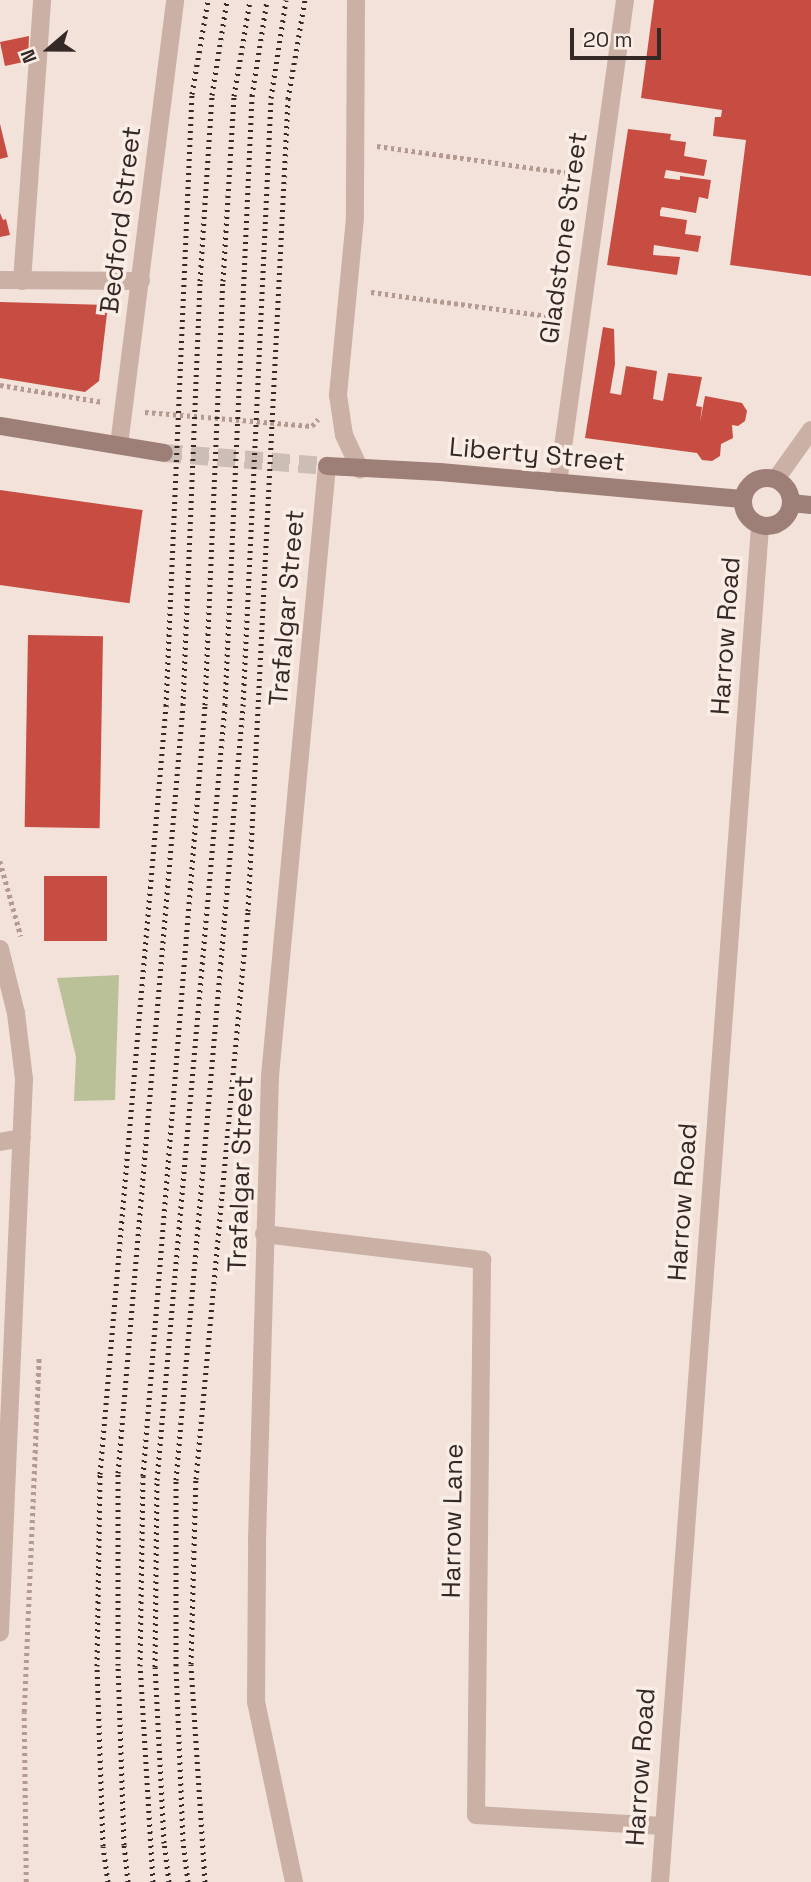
<!DOCTYPE html>
<style>
body{margin:0}
#map{position:relative;width:811px;height:1882px;overflow:hidden;background:#f2e2d9;font-family:"Space Grotesk",sans-serif}
div>[style]{position:absolute}
[style*='--x']{left:calc(var(--x)*1px);top:calc(var(--y)*1px);width:calc(var(--w)*1px);rotate:calc(var(--a)*1deg)}
.green>*{inset:0;background:#bac199}
.building>*{inset:0;background:#c74d42;transform-origin:0 0}
.secondary-tunnel>*{height:18px;margin-top:-9px;transform-origin:0;background:repeating-linear-gradient(90deg,#ccbdb5 0 18px,transparent 0 27px)}
.path>*{height:4.5px;margin-top:-2.25px;transform-origin:0;background:repeating-linear-gradient(90deg,#b59a8f 0 3.5px,transparent 0 7px)}
.service>*{height:18px;margin:-9px;padding:0 9px;transform-origin:9px;border-radius:9px;background:#cab0a5}
.minor>*{height:18px;margin:-9px;padding:0 9px;transform-origin:9px;border-radius:9px;background:#cab0a5}
.tertiary>*{height:18px;margin:-9px;padding:0 9px;transform-origin:9px;border-radius:9px;background:#cab0a5}
.secondary>*{height:18px;margin:-9px;padding:0 9px;transform-origin:9px;border-radius:9px;background:#9d7f77}
.secondary>.ring{margin:-9px;padding:0;box-sizing:content-box;background:none;border:18px solid #9d7f77;border-radius:50%}
.rail>*{height:5px;margin-top:-2.5px;transform-origin:0;background:repeating-linear-gradient(90deg,#352927 0 2px,transparent 0 7px)}
span{translate:-50% -50%;white-space:nowrap;text-align:center;line-height:1.15;-webkit-text-stroke:7px #f9ede6;paint-order:stroke}
.street-label{font-size:26px;color:#352927}
.north{position:absolute;left:14px;top:14px;width:70px;height:70px;-webkit-text-stroke:5px #f9ede6;paint-order:stroke;rotate:250deg;font-size:19px;font-weight:700;line-height:28px;text-align:center;color:#352927}
.north::after{content:'';display:block;margin:auto;width:24px;height:32px;background:#352927;clip-path:polygon(50% 0,100% 100%,50% 72%,0 100%)}
.scale{position:absolute;left:570px;top:28px;width:91px;height:32px;box-sizing:border-box;border:4px solid #352927;border-top:0;padding-left:9px;font-size:21px;line-height:24px;white-space:nowrap;color:#352927;-webkit-text-stroke:5px #f9ede6;paint-order:stroke}
</style>
<div id="map">
<div class="green">
<div style="clip-path:polygon(119px 975px,115px 1100px,74px 1101px,76px 1057px,57px 978px)"></div>
</div>
<div class="building">
<div style="clip-path:polygon(654px 0,811px 0,811px 276px,730px 265px,746px 140px,713px 136px,715px 117px,721px 117px,722px 110px,641px 98px)"></div>
<div style="clip-path:polygon(29px 36px,28px 61px,5px 66px,0 42px)"></div>
<div style="clip-path:polygon(0 124px,8px 157px,0 159px)"></div>
<div style="clip-path:polygon(628px 129px,671px 134px,670px 140px,686px 142px,684px 156px,707px 160px,704px 176px,666px 170px,664px 178px,680px 180px,680px 176px,711px 180px,708px 199px,699px 197px,696px 213px,662px 207px,660px 211px,660px 216px,687px 220px,685px 234px,701px 236px,698px 252px,654px 245px,653px 255px,680px 257px,677px 275px,607px 265px)"></div>
<div style="clip-path:polygon(0 213px,3px 220px,6px 219px,10px 235px,0 237px)"></div>
<div style="clip-path:polygon(0 302px,108px 305px,99px 381px,85px 392px,0 378px)"></div>
<div style="clip-path:polygon(603px 327px,614px 329px,615px 364px,610px 393px,621px 395px,626px 366px,657px 371px,653px 399px,663px 401px,668px 373px,702px 377px,696px 406px,702px 407px,700px 422px,705px 396px,742px 403px,747px 411px,745px 421px,738px 426px,732px 425px,733px 438px,721px 444px,720px 456px,712px 461px,702px 460px,697px 453px,585px 438px)"></div>
<div style="left:0;top:490px;width:144px;height:94px;rotate:8deg"></div>
<div style="left:28px;top:635px;width:75px;height:192px;rotate:1deg"></div>
<div style="left:44px;top:876px;width:63px;height:65px"></div>
</div>
<div class="secondary-tunnel">
<div style="--x:164;--y:453;--w:164;--a:4.6"></div>
</div>
<div class="path">
<div style="--x:377;--y:146;--w:201;--a:8"></div>
<div style="--x:371;--y:292;--w:188;--a:7.7"></div>
<div style="--x:0;--y:385;--w:104;--a:9.4"></div>
<div style="--x:145;--y:412;--w:168;--a:4.8"></div>
<div style="--x:312;--y:426;--w:9;--a:-49"></div>
<div style="--x:0;--y:861;--w:78;--a:74.4"></div>
<div style="--x:26;--y:1882;--w:170;--a:-90.7"></div>
<div style="--x:24;--y:1712;--w:354;--a:-87.6"></div>
</div>
<div class="service">
<div style="--x:22;--y:281;--w:282;--a:-85.9"></div>
<div style="--x:558;--y:483;--w:488;--a:-82.1"></div>
<div style="--x:264;--y:1234;--w:220;--a:6.8"></div>
<div style="--x:482;--y:1260;--w:555;--a:90.62"></div>
<div style="--x:476;--y:1815;--w:187;--a:3.4"></div>
</div>
<div class="minor">
<div style="--x:356;--y:0;--w:218;--a:90.3"></div>
<div style="--x:355;--y:218;--w:178;--a:95.5"></div>
<div style="--x:338;--y:395;--w:40;--a:81.5"></div>
<div style="--x:344;--y:435;--w:38;--a:65"></div>
<div style="--x:0;--y:280;--w:141;--a:0.4"></div>
<div style="--x:119;--y:445;--w:449;--a:-82.8"></div>
<div style="--x:776;--y:479;--w:60;--a:-54.5"></div>
<div style="--x:0;--y:1142;--w:22;--a:-10"></div>
<div style="--x:294;--y:1882;--w:184;--a:-101.9"></div>
<div style="--x:256;--y:1702;--w:161;--a:-89.6"></div>
<div style="--x:257;--y:1541;--w:465;--a:-88.4"></div>
<div style="--x:270;--y:1076;--w:613;--a:-84.66"></div>
<div style="--x:660;--y:1882;--w:1360;--a:-85.78"></div>
</div>
<div class="tertiary">
<div style="--x:0;--y:949;--w:66;--a:76"></div>
<div style="--x:16;--y:1013;--w:66;--a:83.1"></div>
<div style="--x:24;--y:1079;--w:554;--a:92.49"></div>
</div>
<div class="secondary">
<div style="--x:0;--y:426;--w:166;--a:9.3"></div>
<div style="--x:327;--y:466;--w:113;--a:3"></div>
<div style="--x:440;--y:472;--w:303;--a:5.1"></div>
<div class="ring" style="left:743px;top:478px;width:30px;height:30px"></div>
<div style="--x:791;--y:503;--w:20;--a:6"></div>
</div>
<div class="rail">
<div style="--x:108;--y:1882;--w:36;--a:-98"></div>
<div style="--x:103;--y:1846;--w:180;--a:-91.9"></div>
<div style="--x:97;--y:1666;--w:192;--a:-89.1"></div>
<div style="--x:100;--y:1474;--w:771;--a:-85.09"></div>
<div style="--x:166;--y:706;--w:613;--a:-87.57"></div>
<div style="--x:192;--y:94;--w:95;--a:-80.3"></div>
<div style="--x:128;--y:1882;--w:37;--a:-96"></div>
<div style="--x:124;--y:1845;--w:180;--a:-91.9"></div>
<div style="--x:118;--y:1665;--w:192;--a:-90"></div>
<div style="--x:118;--y:1473;--w:771;--a:-85.16"></div>
<div style="--x:183;--y:705;--w:424;--a:-87.7"></div>
<div style="--x:200;--y:281;--w:186;--a:-86.3"></div>
<div style="--x:212;--y:95;--w:96;--a:-81"></div>
<div style="--x:153;--y:1882;--w:216;--a:-93.4"></div>
<div style="--x:140;--y:1666;--w:190;--a:-89.1"></div>
<div style="--x:143;--y:1476;--w:773;--a:-85.4"></div>
<div style="--x:205;--y:705;--w:424;--a:-87.6"></div>
<div style="--x:223;--y:281;--w:185;--a:-86.6"></div>
<div style="--x:234;--y:96;--w:97;--a:-80.5"></div>
<div style="--x:169;--y:1882;--w:39;--a:-97"></div>
<div style="--x:164;--y:1843;--w:176;--a:-92.9"></div>
<div style="--x:155;--y:1667;--w:187;--a:-89.4"></div>
<div style="--x:157;--y:1480;--w:778;--a:-84.99"></div>
<div style="--x:225;--y:705;--w:610;--a:-87.46"></div>
<div style="--x:252;--y:96;--w:97;--a:-81.1"></div>
<div style="--x:188;--y:1882;--w:41;--a:-97"></div>
<div style="--x:183;--y:1841;--w:175;--a:-92.3"></div>
<div style="--x:176;--y:1666;--w:186;--a:-90"></div>
<div style="--x:176;--y:1480;--w:777;--a:-85.05"></div>
<div style="--x:243;--y:706;--w:609;--a:-87.36"></div>
<div style="--x:271;--y:98;--w:99;--a:-81.3"></div>
<div style="--x:205;--y:1882;--w:218;--a:-93.7"></div>
<div style="--x:191;--y:1664;--w:185;--a:-88.5"></div>
<div style="--x:196;--y:1479;--w:570;--a:-84.77"></div>
<div style="--x:248;--y:911;--w:813;--a:-87.18"></div>
<div style="--x:288;--y:99;--w:100;--a:-80.3"></div>
</div>
<div class="street-label">
<span style="left:121px;top:220px;rotate:-83deg">Bedford Street</span>
<span style="left:564px;top:238px;rotate:-82deg">Gladstone Street</span>
<span style="left:537px;top:455px;rotate:5deg">Liberty Street</span>
<span style="left:287px;top:608px;rotate:-85deg">Trafalgar Street</span>
<span style="left:726px;top:636px;rotate:-86deg">Harrow Road</span>
<span style="left:241px;top:1174px;rotate:-88deg">Trafalgar Street</span>
<span style="left:683px;top:1202px;rotate:-86deg">Harrow Road</span>
<span style="left:453px;top:1521px;rotate:-89deg">Harrow Lane</span>
<span style="left:641px;top:1767px;rotate:-86deg">Harrow Road</span>
</div>
<div class="north">N</div>
<div class="scale">20 m</div>
</div>
